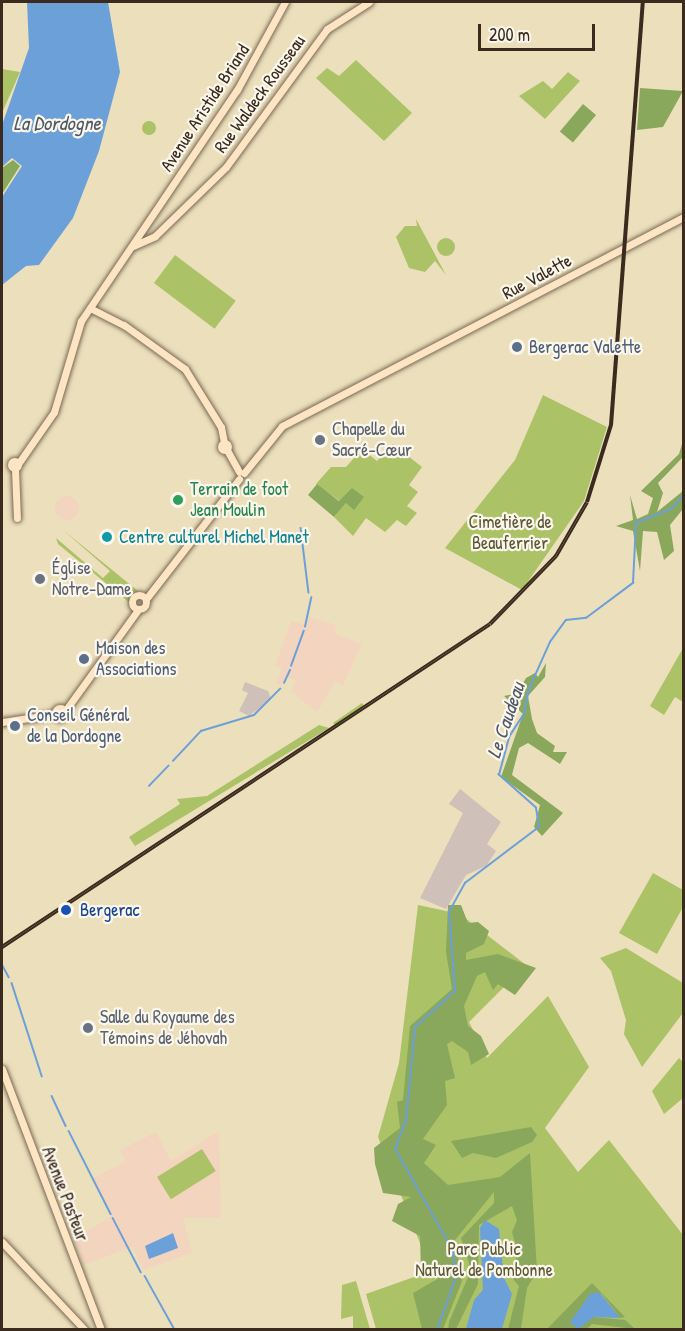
<!DOCTYPE html>
<meta charset="utf-8">
<style>
body{margin:0}
#map{position:relative;width:685px;height:1331px;overflow:hidden;background:#ecdfbc;font-family:"Patrick Hand",sans-serif}
div>[style]{position:absolute}
[style*='--x']{left:calc(var(--x)*1px);top:calc(var(--y)*1px);width:calc(var(--w)*1px);rotate:calc(var(--a)*1deg)}
.built>*{inset:0;background:#f3d4be}
.round{border-radius:50%}
.industrial>*{inset:0;background:#cfc0ba}
.green>*{inset:0;background:#acc267;transform-origin:0 0}
.forest>*{inset:0;background:#89a85c;transform-origin:0 0}
.water>*{inset:0;background:#6ca0d8}
.stream>*{height:1.5px;margin:-0.75px;padding:0 0.75px;transform-origin:0.75px;border-radius:0.75px;background:#6ca0d8}
.roads{filter:drop-shadow(0 0 2px #796955) drop-shadow(0 0 2px #796955)}
.secondary>*{height:7px;margin:-3.5px;padding:0 3.5px;transform-origin:3.5px;border-radius:3.5px;background:#fde5c4}
.secondary>.ring{margin:-3.5px;padding:0;box-sizing:content-box;background:none;border:7px solid #fde5c4;border-radius:50%}
.rail>*{height:4px;margin-top:-2px;transform-origin:0;background:repeating-linear-gradient(90deg,#fbf7ec 0 4.5px,#3b2a1e 0 9px);box-sizing:border-box;border-block:2px solid #3b2a1e}
.dots>*{width:16px;height:16px;translate:-50% -50%;box-sizing:border-box;border:3px solid #fbf7ec;border-radius:50%}
span{translate:-50% -50%;white-space:nowrap;text-align:center;line-height:1.15;-webkit-text-stroke:4.5px #fbf7ec;paint-order:stroke}
.street-label{font-size:18px;color:#3b2a1e}
.service-label{font-size:18px;color:#4e5e75}
.left{translate:0 -50%;text-align:left}
.worship-label{font-size:18px;color:#5b616d}
.leisure-label{font-size:18px;color:#27864d}
.park-label{font-size:18px;color:#5d5834}
.culture-label{font-size:18px;color:#0d838f}
.transit-label{font-size:18px;color:#164399}
.water-label{font-size:20px;color:#4f5968;font-style:italic}
.frame{position:absolute;inset:0;border:3px solid #3b2a1e;pointer-events:none}
.scale{position:absolute;left:478px;top:24px;width:117px;height:27px;box-sizing:border-box;border:3px solid #3b2a1e;border-top:0;padding-left:8px;font-size:18px;line-height:21px;white-space:nowrap;color:#3b2a1e;-webkit-text-stroke:4px #fbf7ec;paint-order:stroke}
</style>
<div id="map">
<div class="built">
<div class="round" style="left:55px;top:496px;width:24px;height:24px"></div>
<div style="clip-path:polygon(309px 617px,336px 625px,334px 633px,362px 644px,343px 685px,335px 682px,317px 712px,291px 692px,296px 680px,286px 677px,281px 685px,276px 683px,282px 668px,275px 666px,291px 621px,307px 625px)"></div>
<div style="clip-path:polygon(219px 1131px,221px 1218px,183px 1218px,192px 1253px,144px 1270px,132px 1247px,83px 1265px,74px 1238px,111px 1217px,93px 1178px,126px 1162px,120px 1150px,156px 1132px,171px 1161px)"></div>
</div>
<div class="industrial">
<div style="clip-path:polygon(245px 682px,268px 691px,271px 699px,249px 716px,239px 711px,248px 693px,242px 690px)"></div>
<div style="clip-path:polygon(460px 789px,501px 822px,487px 844px,496px 851px,486px 866px,466px 875px,446px 909px,420px 898px,463px 813px,449px 804px)"></div>
</div>
<div class="green">
<div style="clip-path:polygon(356px 60px,412px 113px,384px 141px,316px 78px,327px 68px,339px 76px)"></div>
<div style="clip-path:polygon(2px 69px,20px 72px,2px 113px)"></div>
<div style="clip-path:polygon(568px 72px,580px 81px,545px 119px,519px 96px,543px 81px,552px 89px)"></div>
<div class="round" style="left:142px;top:121px;width:14px;height:14px"></div>
<div style="clip-path:polygon(416px 219px,446px 275px,435px 261px,425px 272px,409px 268px,396px 237px,405px 226px,417px 226px)"></div>
<div class="round" style="left:437px;top:238px;width:18px;height:18px"></div>
<div style="left:175px;top:255px;width:76px;height:35px;rotate:37deg"></div>
<div style="clip-path:polygon(543px 395px,607px 427px,584px 501px,522px 590px,445px 548px,515px 460px)"></div>
<div style="clip-path:polygon(393px 444px,422px 467px,409px 485px,418px 492px,407px 506px,417px 513px,406px 526px,397px 520px,385px 532px,366px 518px,353px 536px,334px 517px,346px 503px,364px 498px,340px 501px,316px 484px,331px 467px,346px 467px,362px 449px,377px 461px)"></div>
<div class="round" style="left:171px;top:493px;width:14px;height:14px"></div>
<div style="clip-path:polygon(63px 530px,138px 591px,130px 603px,58px 544px,56px 538px,103px 578px,110px 571px)"></div>
<div style="clip-path:polygon(683px 648px,683px 702px,675px 697px,664px 715px,650px 706px)"></div>
<div style="clip-path:polygon(362px 703px,364px 706px,335px 725px,333px 723px)"></div>
<div style="clip-path:polygon(319px 725px,329px 728px,135px 846px,129px 837px,180px 804px,177px 799px,207px 796px)"></div>
<div style="clip-path:polygon(653px 873px,683px 890px,683px 907px,657px 954px,619px 933px)"></div>
<div style="clip-path:polygon(418px 905px,460px 914px,526px 965px,469px 1022px,487px 1058px,548px 996px,589px 1067px,545px 1128px,578px 1172px,609px 1140px,683px 1235px,683px 1329px,376px 1329px,366px 1294px,431px 1271px,378px 1137px,399px 1063px)"></div>
<div style="clip-path:polygon(626px 948px,683px 983px,683px 1013px,642px 1067px,624px 1034px,626px 1020px,611px 971px,600px 958px)"></div>
<div style="clip-path:polygon(679px 1058px,683px 1062px,683px 1098px,664px 1114px,652px 1091px)"></div>
<div style="left:202px;top:1149px;width:26px;height:53px;rotate:58deg"></div>
<div style="clip-path:polygon(356px 1281px,370px 1329px,353px 1329px,353px 1316px,341px 1319px,342px 1285px)"></div>
</div>
<div class="forest">
<div style="clip-path:polygon(640px 88px,683px 91px,663px 127px,637px 130px)"></div>
<div style="left:583px;top:104px;width:17px;height:36px;rotate:40deg"></div>
<div style="clip-path:polygon(13px 160px,20px 166px,2px 194px,2px 168px)"></div>
<div style="clip-path:polygon(682px 444px,683px 457px,658px 483px,663px 493px,657px 512px,683px 491px,683px 509px,670px 525px,674px 551px,664px 560px,657px 532px,643px 531px,640px 571px,633px 531px,616px 526px,633px 520px,630px 495px,637px 519px,648px 514px,653px 498px,641px 491px,679px 454px)"></div>
<div style="clip-path:polygon(317px 484px,339px 501px,352px 488px,364px 497px,354px 510px,346px 503px,334px 517px,308px 495px)"></div>
<div style="clip-path:polygon(546px 663px,545px 677px,528px 696px,532px 719px,537px 733px,555px 746px,553px 752px,567px 752px,560px 764px,528px 743px,519px 748px,512px 775px,563px 813px,542px 836px,534px 827px,540px 805px,501px 777px,523px 714px,504px 696px,518px 693px,526px 678px,535px 673px,538px 677px)"></div>
<div style="clip-path:polygon(448px 905px,461px 905px,468px 923px,478px 922px,489px 931px,484px 944px,466px 953px,466px 960px,498px 954px,536px 968px,515px 995px,498px 984px,493px 990px,485px 972px,477px 976px,464px 1006px,468px 1026px,481px 1036px,489px 1054px,471px 1065px,468px 1052px,452px 1041px,447px 1044px,455px 1078px,445px 1081px,447px 1105px,423px 1139px,436px 1145px,424px 1163px,448px 1185px,500px 1177px,530px 1153px,537px 1271px,527px 1288px,521px 1329px,508px 1329px,519px 1286px,513px 1279px,517px 1251px,512px 1232px,517px 1220px,512px 1206px,479px 1225px,478px 1284px,456px 1329px,448px 1329px,449px 1322px,471px 1270px,461px 1238px,494px 1203px,494px 1192px,455px 1240px,462px 1281px,443px 1329px,422px 1329px,413px 1293px,453px 1270px,448px 1264px,421px 1273px,420px 1236px,392px 1221px,398px 1204px,411px 1197px,383px 1193px,375px 1164px,374px 1148px,400px 1128px,397px 1102px,403px 1100px,410px 1026px,452px 989px,446px 952px)"></div>
<div style="clip-path:polygon(531px 1127px,537px 1135px,532px 1142px,496px 1158px,473px 1153px,462px 1158px,451px 1141px)"></div>
<div style="clip-path:polygon(592px 1283px,625px 1317px,620px 1318px,601px 1293px,594px 1317px,625px 1320px,635px 1329px,592px 1324px,587px 1329px,546px 1330px)"></div>
</div>
<div class="water">
<div style="clip-path:polygon(27px 2px,108px 2px,120px 72px,99px 151px,73px 218px,39px 265px,26px 266px,2px 285px,2px 197px,22px 166px,12px 158px,2px 167px,2px 125px,29px 48px)"></div>
<div style="clip-path:polygon(485px 1220px,499px 1229px,504px 1278px,512px 1294px,502px 1329px,466px 1329px,474px 1300px,483px 1290px,480px 1228px)"></div>
<div style="clip-path:polygon(173px 1233px,178px 1248px,149px 1259px,145px 1246px)"></div>
<div style="clip-path:polygon(591px 1293px,600px 1293px,620px 1318px,594px 1317px,578px 1329px,570px 1322px)"></div>
</div>
<div class="stream">
<div style="--x:301;--y:528;--w:65;--a:83"></div>
<div style="--x:305;--y:627;--w:30;--a:-78"></div>
<div style="--x:291;--y:666;--w:37;--a:-70"></div>
<div style="--x:284;--y:683;--w:14;--a:-65"></div>
<div style="--x:173;--y:761;--w:41;--a:-47"></div>
<div style="--x:201;--y:731;--w:55;--a:-16.8"></div>
<div style="--x:254;--y:715;--w:37;--a:-45"></div>
<div style="--x:149;--y:786;--w:28;--a:-46"></div>
<div style="--x:2;--y:964;--w:15;--a:62"></div>
<div style="--x:12;--y:983;--w:98;--a:72.1"></div>
<div style="--x:52;--y:1096;--w:33;--a:65"></div>
<div style="--x:69;--y:1131;--w:93;--a:63.2"></div>
<div style="--x:113;--y:1218;--w:61;--a:62.6"></div>
<div style="--x:145;--y:1276;--w:62;--a:60.9"></div>
<div style="--x:437;--y:1330;--w:56;--a:-70.3"></div>
<div style="--x:456;--y:1277;--w:26;--a:-97"></div>
<div style="--x:453;--y:1251;--w:117;--a:-119.6"></div>
<div style="--x:395;--y:1149;--w:30;--a:-69"></div>
<div style="--x:406;--y:1121;--w:94;--a:-84.5"></div>
<div style="--x:415;--y:1027;--w:54;--a:-42"></div>
<div style="--x:455;--y:991;--w:79;--a:-94.3"></div>
<div style="--x:449;--y:912;--w:33;--a:-61"></div>
<div style="--x:465;--y:883;--w:93;--a:-37.1"></div>
<div style="--x:539;--y:827;--w:19;--a:-99"></div>
<div style="--x:536;--y:808;--w:50;--a:-138.3"></div>
<div style="--x:499;--y:775;--w:39;--a:-75"></div>
<div style="--x:509;--y:737;--w:27;--a:-57"></div>
<div style="--x:524;--y:714;--w:25;--a:-79"></div>
<div style="--x:529;--y:689;--w:51;--a:-65.9"></div>
<div style="--x:550;--y:642;--w:27;--a:-54"></div>
<div style="--x:566;--y:620;--w:20;--a:-6"></div>
<div style="--x:586;--y:618;--w:59;--a:-36.7"></div>
<div style="--x:633;--y:583;--w:60;--a:-87.1"></div>
<div style="--x:636;--y:523;--w:38;--a:-22"></div>
<div style="--x:671;--y:509;--w:19;--a:-47"></div>
</div>
<div class="roads">
<div class="secondary">
<div style="--x:133;--y:246;--w:24;--a:-24"></div>
<div style="--x:155;--y:236;--w:99;--a:-44.2"></div>
<div style="--x:226;--y:167;--w:171;--a:-53.8"></div>
<div style="--x:327;--y:29;--w:50;--a:-32.7"></div>
<div style="--x:90;--y:308;--w:38;--a:27"></div>
<div style="--x:124;--y:325;--w:75;--a:35.8"></div>
<div style="--x:185;--y:369;--w:68;--a:58.2"></div>
<div style="--x:221;--y:427;--w:16;--a:79"></div>
<div class="ring" style="left:221.5px;top:443.5px;width:0;height:0"></div>
<div style="--x:227;--y:450;--w:25;--a:61"></div>
<div class="ring" style="left:11.5px;top:461.5px;width:0;height:0"></div>
<div style="--x:18;--y:464;--w:63;--a:-55.3"></div>
<div style="--x:54;--y:412;--w:95;--a:-73.5"></div>
<div style="--x:81;--y:321;--w:279;--a:-56"></div>
<div style="--x:237;--y:90;--w:100;--a:-61.4"></div>
<div style="--x:15;--y:469;--w:49;--a:87.7"></div>
<div style="--x:244;--y:473;--w:60;--a:-51"></div>
<div style="--x:282;--y:426;--w:453;--a:-27.5"></div>
<div class="ring" style="left:132px;top:595px;width:7px;height:7px"></div>
<div style="--x:146;--y:599;--w:152;--a:-52.2"></div>
<div class="ring" style="left:55px;top:708px;width:3px;height:3px"></div>
<div style="--x:65;--y:711;--w:123;--a:-54.2"></div>
<div style="--x:2;--y:722;--w:54;--a:-8.6"></div>
<div style="--x:2;--y:1069;--w:279;--a:69.2"></div>
<div style="--x:2;--y:1242;--w:121;--a:46.7"></div>
</div>
</div>
<div class="rail">
<div style="--x:2;--y:947;--w:585;--a:-33.5"></div>
<div style="--x:490;--y:624;--w:95;--a:-45.9"></div>
<div style="--x:556;--y:556;--w:62;--a:-60.1"></div>
<div style="--x:587;--y:502;--w:81;--a:-72.7"></div>
<div style="--x:611;--y:425;--w:424;--a:-85.7"></div>
</div>
<div class="dots">
<div style="left:517px;top:347px;background:#5c6f8a"></div>
<div style="left:320px;top:440px;background:#6b7280"></div>
<div style="left:178px;top:500px;background:#2e9e5b"></div>
<div style="left:107px;top:537px;background:#0f9aa8"></div>
<div style="left:40px;top:579px;background:#6b7280"></div>
<div style="left:84px;top:659px;background:#5c6f8a"></div>
<div style="left:15px;top:726px;background:#5c6f8a"></div>
<div style="left:66px;top:910px;background:#1a4fb4"></div>
<div style="left:88px;top:1028px;background:#6b7280"></div>
</div>
<div class="street-label">
<span style="left:260px;top:94px;rotate:-54deg">Rue Waldeck Rousseau</span>
<span style="left:205px;top:108px;rotate:-57deg">Avenue Aristide Briand</span>
<span style="left:537px;top:277px;rotate:-28deg">Rue Valette</span>
<span style="left:65px;top:1194px;rotate:69deg">Avenue Pasteur</span>
</div>
<div class="service-label">
<span class="left" style="left:529px;top:347px">Bergerac Valette</span>
<span class="left" style="left:96px;top:659px">Maison des<br>Associations</span>
<span class="left" style="left:27px;top:726px">Conseil Général<br>de la Dordogne</span>
</div>
<div class="worship-label">
<span class="left" style="left:332px;top:440px">Chapelle du<br>Sacré-Cœur</span>
<span class="left" style="left:52px;top:579px">Église<br>Notre-Dame</span>
<span class="left" style="left:100px;top:1028px">Salle du Royaume des<br>Témoins de Jéhovah</span>
</div>
<div class="leisure-label">
<span class="left" style="left:190px;top:500px">Terrain de foot<br>Jean Moulin</span>
</div>
<div class="park-label">
<span style="left:510px;top:533px">Cimetière de<br>Beauferrier</span>
<span style="left:484px;top:1260px">Parc Public<br>Naturel de Pombonne</span>
</div>
<div class="culture-label">
<span class="left" style="left:119px;top:537px">Centre culturel Michel Manet</span>
</div>
<div class="transit-label">
<span class="left" style="left:80px;top:910px">Bergerac</span>
</div>
<div class="water-label">
<span style="left:57px;top:122px">La Dordogne</span>
<span style="left:505px;top:720px;rotate:-71deg">Le Caudeau</span>
</div>
<div class="frame"></div>
<div class="scale">200 m</div>
</div>
